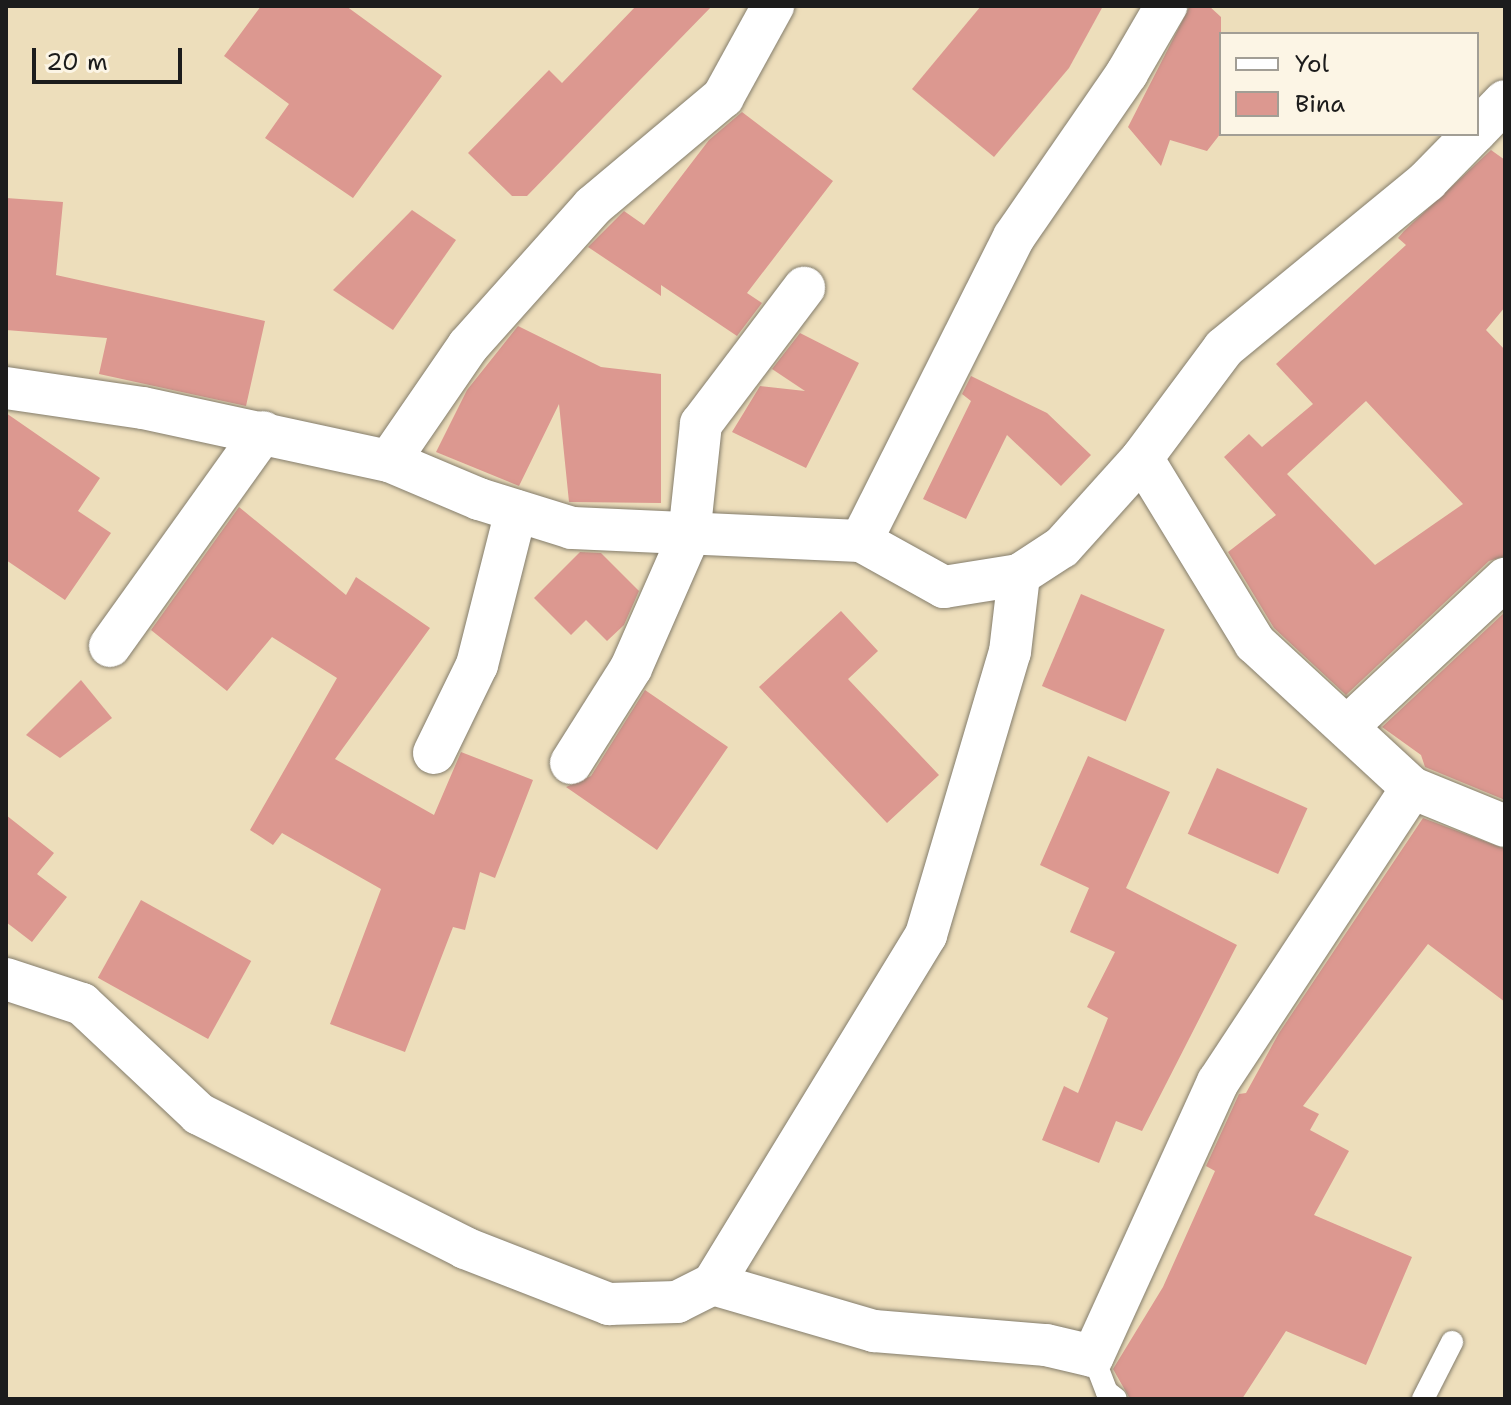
<!DOCTYPE html>
<style>
body{margin:0}
#map{position:relative;width:1511px;height:1405px;overflow:hidden;background:#eddebb;font-family:"Shantell Sans",sans-serif}
div>[style]{position:absolute}
[style*='--x']{left:calc(var(--x)*1px);top:calc(var(--y)*1px);width:calc(var(--w)*1px);rotate:calc(var(--a)*1deg)}
.building>*{inset:0;background:#dc9890;transform-origin:0 0}
.roads{filter:drop-shadow(0 0 2px #847d6c) drop-shadow(0 0 2px #847d6c)}
.lane>*{height:22px;margin:-11px;padding:0 11px;transform-origin:11px;border-radius:11px;background:#fff}
.street>*{height:42px;margin:-21px;padding:0 21px;transform-origin:21px;border-radius:21px;background:#fff}
span{translate:-50% -50%;white-space:nowrap;text-align:center;line-height:1.15;-webkit-text-stroke:8px #fcf5e5;paint-order:stroke}
.frame{position:absolute;inset:0;border:8px solid #1c1c1c;pointer-events:none}
.legend{position:absolute;left:1219px;top:32px;width:260px;height:104px;box-sizing:border-box;background:#fcf5e5;border:2px solid #a29e95;margin:0;padding:10px 14px;list-style:none;font-size:24px;color:#1c1c1c}
.legend li{display:flex;align-items:center;gap:16px;height:40px}
.legend b{width:40px;border:2px solid #a29e95}
.scale{position:absolute;left:32px;top:48px;width:150px;height:36px;box-sizing:border-box;border:4px solid #1c1c1c;border-top:0;padding-left:10px;font-size:24px;line-height:28px;white-space:nowrap;color:#1c1c1c;-webkit-text-stroke:6px #fcf5e5;paint-order:stroke}
</style>
<div id="map">
<div class="building">
<div style="clip-path:polygon(261px 6px,346px 6px,442px 76px,353px 198px,265px 138px,289px 104px,224px 56px)"></div>
<div style="clip-path:polygon(636px 6px,712px 6px,527px 196px,512px 196px,468px 153px,549px 70px,562px 83px)"></div>
<div style="clip-path:polygon(981px 6px,1103px 6px,1069px 68px,994px 157px,912px 89px)"></div>
<div style="clip-path:polygon(1190px 6px,1209px 6px,1221px 17px,1221px 133px,1207px 151px,1170px 140px,1161px 166px,1128px 127px)"></div>
<div style="clip-path:polygon(742px 112px,833px 181px,747px 293px,762px 303px,737px 336px,661px 285px,661px 296px,588px 247px,624px 211px,644px 225px,709px 140px)"></div>
<div style="clip-path:polygon(evenodd,1491px 150px,1505px 160px,1505px 307px,1486px 330px,1505px 350px,1505px 556px,1489px 561px,1346px 695px,1274px 628px,1228px 552px,1276px 515px,1224px 457px,1249px 434px,1262px 447px,1313px 404px,1276px 364px,1406px 245px,1398px 238px,1404px 231px,1491px 150px,1366px 401px,1463px 504px,1375px 565px,1287px 474px,1366px 401px)"></div>
<div style="clip-path:polygon(6px 198px,63px 202px,56px 275px,265px 321px,246px 406px,99px 374px,107px 338px,6px 330px)"></div>
<div style="clip-path:polygon(412px 210px,456px 240px,393px 330px,333px 290px)"></div>
<div style="clip-path:polygon(518px 326px,601px 367px,661px 374px,661px 503px,569px 502px,559px 404px,519px 486px,436px 452px,467px 390px)"></div>
<div style="clip-path:polygon(800px 333px,859px 363px,806px 468px,732px 432px,760px 386px,805px 391px,772px 369px)"></div>
<div style="clip-path:polygon(971px 376px,1047px 413px,1091px 455px,1061px 486px,1007px 435px,966px 519px,923px 499px,971px 401px,962px 394px)"></div>
<div style="clip-path:polygon(6px 413px,100px 478px,78px 511px,111px 533px,65px 600px,6px 560px)"></div>
<div style="clip-path:polygon(239px 507px,346px 595px,356px 577px,430px 628px,335px 759px,434px 815px,461px 752px,533px 780px,495px 878px,480px 872px,465px 930px,453px 927px,405px 1052px,330px 1024px,381px 889px,282px 833px,273px 845px,250px 830px,337px 678px,272px 637px,227px 691px,151px 630px)"></div>
<div style="clip-path:polygon(580px 552px,601px 553px,639px 591px,624px 625px,607px 641px,586px 620px,571px 635px,534px 598px)"></div>
<div style="left:1081px;top:594px;width:91px;height:100px;rotate:23deg"></div>
<div style="clip-path:polygon(841px 611px,878px 651px,848px 679px,939px 775px,887px 823px,759px 687px)"></div>
<div style="clip-path:polygon(1505px 612px,1505px 800px,1425px 767px,1421px 755px,1382px 727px)"></div>
<div style="clip-path:polygon(81px 680px,112px 718px,60px 758px,26px 735px)"></div>
<div style="clip-path:polygon(645px 690px,728px 747px,657px 850px,566px 787px,591px 776px)"></div>
<div style="clip-path:polygon(1088px 756px,1170px 792px,1126px 888px,1237px 945px,1142px 1131px,1116px 1121px,1099px 1163px,1042px 1140px,1064px 1086px,1078px 1093px,1108px 1018px,1087px 1007px,1115px 952px,1070px 932px,1089px 888px,1040px 865px)"></div>
<div style="left:1217px;top:768px;width:99px;height:72px;rotate:24deg"></div>
<div style="clip-path:polygon(6px 815px,54px 853px,37px 874px,67px 897px,32px 942px,6px 922px)"></div>
<div style="clip-path:polygon(1423px 818px,1505px 849px,1505px 1002px,1428px 944px,1303px 1106px,1319px 1114px,1310px 1130px,1349px 1151px,1314px 1215px,1412px 1257px,1366px 1365px,1286px 1331px,1242px 1399px,1130px 1399px,1113px 1369px,1163px 1287px,1215px 1171px,1206px 1166px,1239px 1094px,1246px 1093px,1279px 1033px)"></div>
<div style="left:141px;top:900px;width:126px;height:89px;rotate:29deg"></div>
</div>
<div class="roads">
<div class="lane">
<div style="--x:1093;--y:1356;--w:39;--a:69"></div>
<div style="--x:1107;--y:1392;--w:11;--a:38"></div>
<div style="--x:1423;--y:1399;--w:64;--a:-63"></div>
</div>
<div class="street">
<div style="--x:1477;--y:130;--w:40;--a:-46"></div>
<div style="--x:6;--y:388;--w:138;--a:8.3"></div>
<div style="--x:143;--y:408;--w:252;--a:12.2"></div>
<div style="--x:389;--y:461;--w:98;--a:22.9"></div>
<div style="--x:479;--y:499;--w:97;--a:17.3"></div>
<div style="--x:572;--y:528;--w:289;--a:2.6"></div>
<div style="--x:861;--y:541;--w:95;--a:29"></div>
<div style="--x:944;--y:587;--w:76;--a:-9.1"></div>
<div style="--x:1019;--y:575;--w:51;--a:-33.1"></div>
<div style="--x:1062;--y:547;--w:120;--a:-48"></div>
<div style="--x:1142;--y:458;--w:137;--a:-53.3"></div>
<div style="--x:1224;--y:348;--w:263;--a:-39.4"></div>
<div style="--x:1427;--y:181;--w:66;--a:-45.6"></div>
<div style="--x:1142;--y:458;--w:217;--a:58.6"></div>
<div style="--x:1255;--y:643;--w:214;--a:42.7"></div>
<div style="--x:1412;--y:788;--w:100;--a:22.2"></div>
<div style="--x:389;--y:461;--w:140;--a:-55.5"></div>
<div style="--x:468;--y:346;--w:188;--a:-48.2"></div>
<div style="--x:593;--y:206;--w:170;--a:-40"></div>
<div style="--x:723;--y:97;--w:104;--a:-61.2"></div>
<div style="--x:861;--y:541;--w:340;--a:-63.3"></div>
<div style="--x:1014;--y:237;--w:199;--a:-55.4"></div>
<div style="--x:1127;--y:73;--w:78;--a:-59.8"></div>
<div style="--x:110;--y:646;--w:263;--a:-54.4"></div>
<div style="--x:1349;--y:725;--w:214;--a:-43.1"></div>
<div style="--x:434;--y:753;--w:98;--a:-64"></div>
<div style="--x:477;--y:665;--w:159;--a:-75.8"></div>
<div style="--x:571;--y:763;--w:112;--a:-57.7"></div>
<div style="--x:631;--y:668;--w:144;--a:-66.3"></div>
<div style="--x:689;--y:536;--w:113;--a:-83.9"></div>
<div style="--x:701;--y:424;--w:171;--a:-52.9"></div>
<div style="--x:6;--y:979;--w:80;--a:18.2"></div>
<div style="--x:82;--y:1004;--w:161;--a:43.2"></div>
<div style="--x:199;--y:1114;--w:298;--a:26.7"></div>
<div style="--x:465;--y:1248;--w:155;--a:21.3"></div>
<div style="--x:609;--y:1304;--w:68;--a:-1.7"></div>
<div style="--x:677;--y:1302;--w:40;--a:-26.6"></div>
<div style="--x:713;--y:1284;--w:409;--a:-58.6"></div>
<div style="--x:926;--y:935;--w:295;--a:-73.5"></div>
<div style="--x:1010;--y:652;--w:78;--a:-83.3"></div>
<div style="--x:713;--y:1284;--w:168;--a:16.3"></div>
<div style="--x:874;--y:1331;--w:173;--a:4.7"></div>
<div style="--x:1046;--y:1345;--w:48;--a:13.2"></div>
<div style="--x:1093;--y:1356;--w:301;--a:-65.5"></div>
<div style="--x:1218;--y:1082;--w:352;--a:-56.6"></div>
</div>
</div>
<div class="frame"></div>
<ul class="legend">
<li><b style="height:10px;background:#fff"></b>Yol</li>
<li><b style="height:22px;background:#dc9890"></b>Bina</li>
</ul>
<div class="scale">20 m</div>
</div>
